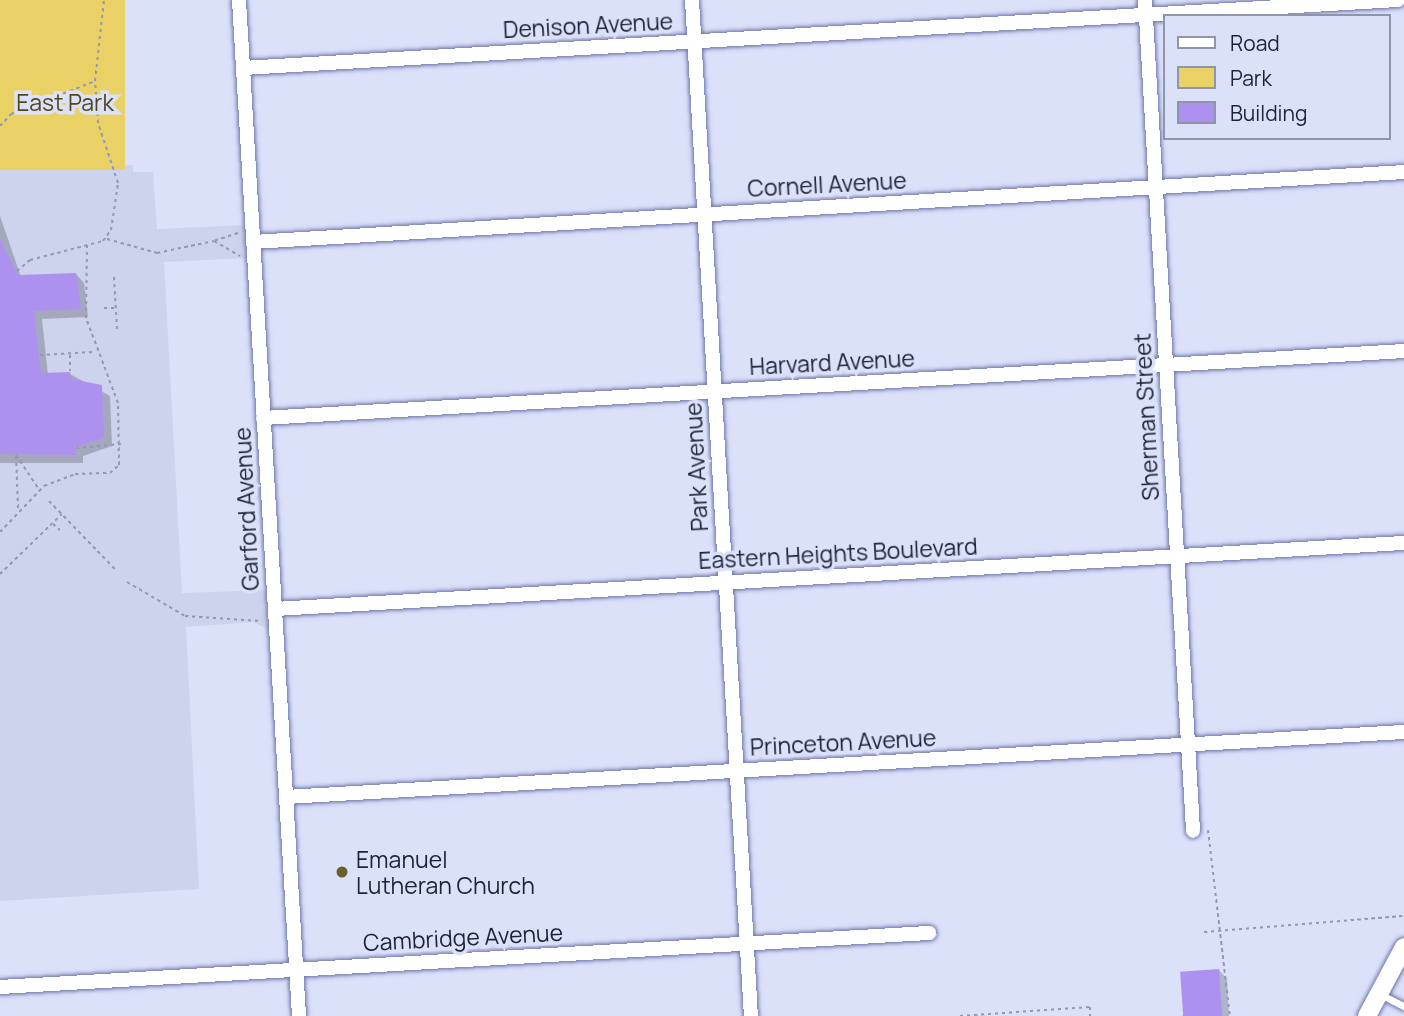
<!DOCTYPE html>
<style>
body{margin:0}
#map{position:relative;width:1404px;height:1016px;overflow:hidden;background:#dce1fa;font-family:Manrope,sans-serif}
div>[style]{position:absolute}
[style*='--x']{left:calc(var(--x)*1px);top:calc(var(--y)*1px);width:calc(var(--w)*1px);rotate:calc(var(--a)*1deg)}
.built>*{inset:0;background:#cdd3ed}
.green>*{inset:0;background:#ead166;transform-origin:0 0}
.shadow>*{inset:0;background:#0003}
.building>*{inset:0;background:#ac91ef;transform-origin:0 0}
.path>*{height:2px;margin-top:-1px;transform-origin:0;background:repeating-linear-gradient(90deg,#9397af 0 3.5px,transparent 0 7px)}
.roads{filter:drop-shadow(0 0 2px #6c75ac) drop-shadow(0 0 2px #6c75ac)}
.service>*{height:7px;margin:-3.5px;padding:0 3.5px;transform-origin:3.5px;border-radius:3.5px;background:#fff}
.minor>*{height:14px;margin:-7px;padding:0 7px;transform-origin:7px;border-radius:7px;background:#fff}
.tertiary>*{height:18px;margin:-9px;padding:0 9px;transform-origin:9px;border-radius:9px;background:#fff}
.dots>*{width:19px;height:19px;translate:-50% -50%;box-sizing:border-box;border:4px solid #dce1fa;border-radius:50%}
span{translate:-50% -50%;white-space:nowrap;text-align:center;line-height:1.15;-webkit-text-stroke:7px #dce1fa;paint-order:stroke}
.street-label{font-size:23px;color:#1e2238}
.park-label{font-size:23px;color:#524718}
.poi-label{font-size:23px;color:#1e2238}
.left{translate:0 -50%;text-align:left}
.legend{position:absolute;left:1163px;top:14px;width:228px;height:126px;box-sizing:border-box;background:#dce1fa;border:2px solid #9095ac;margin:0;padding:9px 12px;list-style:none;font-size:21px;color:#1e2238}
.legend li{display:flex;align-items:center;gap:14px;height:35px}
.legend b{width:35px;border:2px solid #9095ac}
</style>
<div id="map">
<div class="built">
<div style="clip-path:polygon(133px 165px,133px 172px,153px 172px,157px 229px,247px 225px,248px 258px,164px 262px,182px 593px,267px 590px,269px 630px,253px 622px,186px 627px,199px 889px,0 901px,0 170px)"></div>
</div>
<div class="green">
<div style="left:0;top:0;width:125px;height:170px"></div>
</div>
<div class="shadow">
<div style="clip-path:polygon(0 216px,21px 277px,76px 274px,84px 283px,88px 317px,42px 319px,48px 375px,70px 374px,110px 396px,112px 446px,83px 456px,83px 463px,0 463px)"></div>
<div style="clip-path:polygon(1219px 970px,1227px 979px,1229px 1016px,1182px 1016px)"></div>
</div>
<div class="building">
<div style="clip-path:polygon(0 239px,18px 275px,76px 273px,81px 309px,34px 311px,41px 373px,70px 372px,71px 379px,102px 385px,104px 438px,75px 447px,76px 455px,0 454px)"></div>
<div style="left:1219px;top:969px;width:47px;height:39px;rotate:86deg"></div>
</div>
<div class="path">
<div style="--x:0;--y:126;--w:16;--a:-47"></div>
<div style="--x:11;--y:114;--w:90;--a:-21.4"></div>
<div style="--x:95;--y:81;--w:81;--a:-83.7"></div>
<div style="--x:238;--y:233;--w:25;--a:162"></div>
<div style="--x:214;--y:241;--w:30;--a:30"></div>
<div style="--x:107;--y:239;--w:52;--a:15.6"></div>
<div style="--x:157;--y:253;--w:58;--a:-11.9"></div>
<div style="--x:17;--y:271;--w:17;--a:-40"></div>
<div style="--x:30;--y:260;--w:75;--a:-14.6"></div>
<div style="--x:103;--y:241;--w:14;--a:-54"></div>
<div style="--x:111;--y:230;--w:48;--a:-81.5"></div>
<div style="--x:118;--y:183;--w:63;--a:-108.4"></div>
<div style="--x:98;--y:123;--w:42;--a:-94.1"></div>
<div style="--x:114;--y:277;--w:52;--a:86.7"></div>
<div style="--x:104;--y:308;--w:12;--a:0"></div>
<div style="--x:40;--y:355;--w:53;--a:-3.2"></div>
<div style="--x:70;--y:355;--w:16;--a:90"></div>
<div style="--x:76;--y:448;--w:45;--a:-5.1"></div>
<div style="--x:49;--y:501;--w:95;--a:45.9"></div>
<div style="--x:18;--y:508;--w:53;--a:-92.2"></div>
<div style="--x:16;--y:455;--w:43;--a:56.3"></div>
<div style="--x:53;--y:524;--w:9;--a:41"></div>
<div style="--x:0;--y:532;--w:64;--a:-46.3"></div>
<div style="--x:44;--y:486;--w:33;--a:-21"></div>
<div style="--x:75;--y:474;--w:35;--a:-2"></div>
<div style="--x:110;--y:473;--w:12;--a:-42"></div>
<div style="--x:119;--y:465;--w:62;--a:-90.9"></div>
<div style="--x:118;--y:403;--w:91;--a:-110.6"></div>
<div style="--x:86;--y:318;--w:74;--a:-89.2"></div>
<div style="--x:0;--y:574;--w:86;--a:-44.1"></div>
<div style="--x:127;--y:582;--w:67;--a:30.4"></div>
<div style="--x:185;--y:616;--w:76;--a:3.8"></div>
<div style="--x:1208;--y:830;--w:187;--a:83.3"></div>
<div style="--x:1204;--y:932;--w:199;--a:-4.6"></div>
<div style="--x:960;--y:1016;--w:130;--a:-4"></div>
<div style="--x:1090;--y:1007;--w:9;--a:90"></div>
</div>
<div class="roads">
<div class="service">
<div style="--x:1380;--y:994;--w:27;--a:27"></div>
</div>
<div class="minor">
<div style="--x:239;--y:0;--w:1018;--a:86.62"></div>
<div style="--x:692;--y:0;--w:1018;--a:86.68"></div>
<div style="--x:1145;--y:0;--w:832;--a:86.69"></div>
<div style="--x:243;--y:68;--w:1157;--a:-3.37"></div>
<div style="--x:253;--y:242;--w:1153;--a:-3.48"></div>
<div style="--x:263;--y:418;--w:1143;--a:-3.36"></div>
<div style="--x:275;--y:609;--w:1131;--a:-3.35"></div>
<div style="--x:286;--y:797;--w:1120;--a:-3.33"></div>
<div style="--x:0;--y:987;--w:931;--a:-3.33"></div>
</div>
<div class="tertiary">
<div style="--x:1367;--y:1016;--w:78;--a:-61.8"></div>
</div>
</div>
<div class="dots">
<div style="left:342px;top:872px;background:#6a5e2b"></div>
</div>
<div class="street-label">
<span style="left:588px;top:25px;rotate:-3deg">Denison Avenue</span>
<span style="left:827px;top:184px;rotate:-3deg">Cornell Avenue</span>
<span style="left:832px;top:362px;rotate:-3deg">Harvard Avenue</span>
<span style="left:1146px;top:417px;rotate:-93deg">Sherman Street</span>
<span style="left:696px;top:467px;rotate:-93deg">Park Avenue</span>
<span style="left:246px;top:509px;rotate:-93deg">Garford Avenue</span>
<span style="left:838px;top:553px;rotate:-3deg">Eastern Heights Boulevard</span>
<span style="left:843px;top:742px;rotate:-3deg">Princeton Avenue</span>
<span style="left:463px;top:937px;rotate:-3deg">Cambridge Avenue</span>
</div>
<div class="park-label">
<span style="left:65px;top:102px">East Park</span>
</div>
<div class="poi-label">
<span class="left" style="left:356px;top:872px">Emanuel<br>Lutheran Church</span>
</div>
<ul class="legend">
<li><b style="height:9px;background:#fff"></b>Road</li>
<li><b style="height:19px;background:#ead166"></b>Park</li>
<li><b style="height:19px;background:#ac91ef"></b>Building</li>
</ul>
</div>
